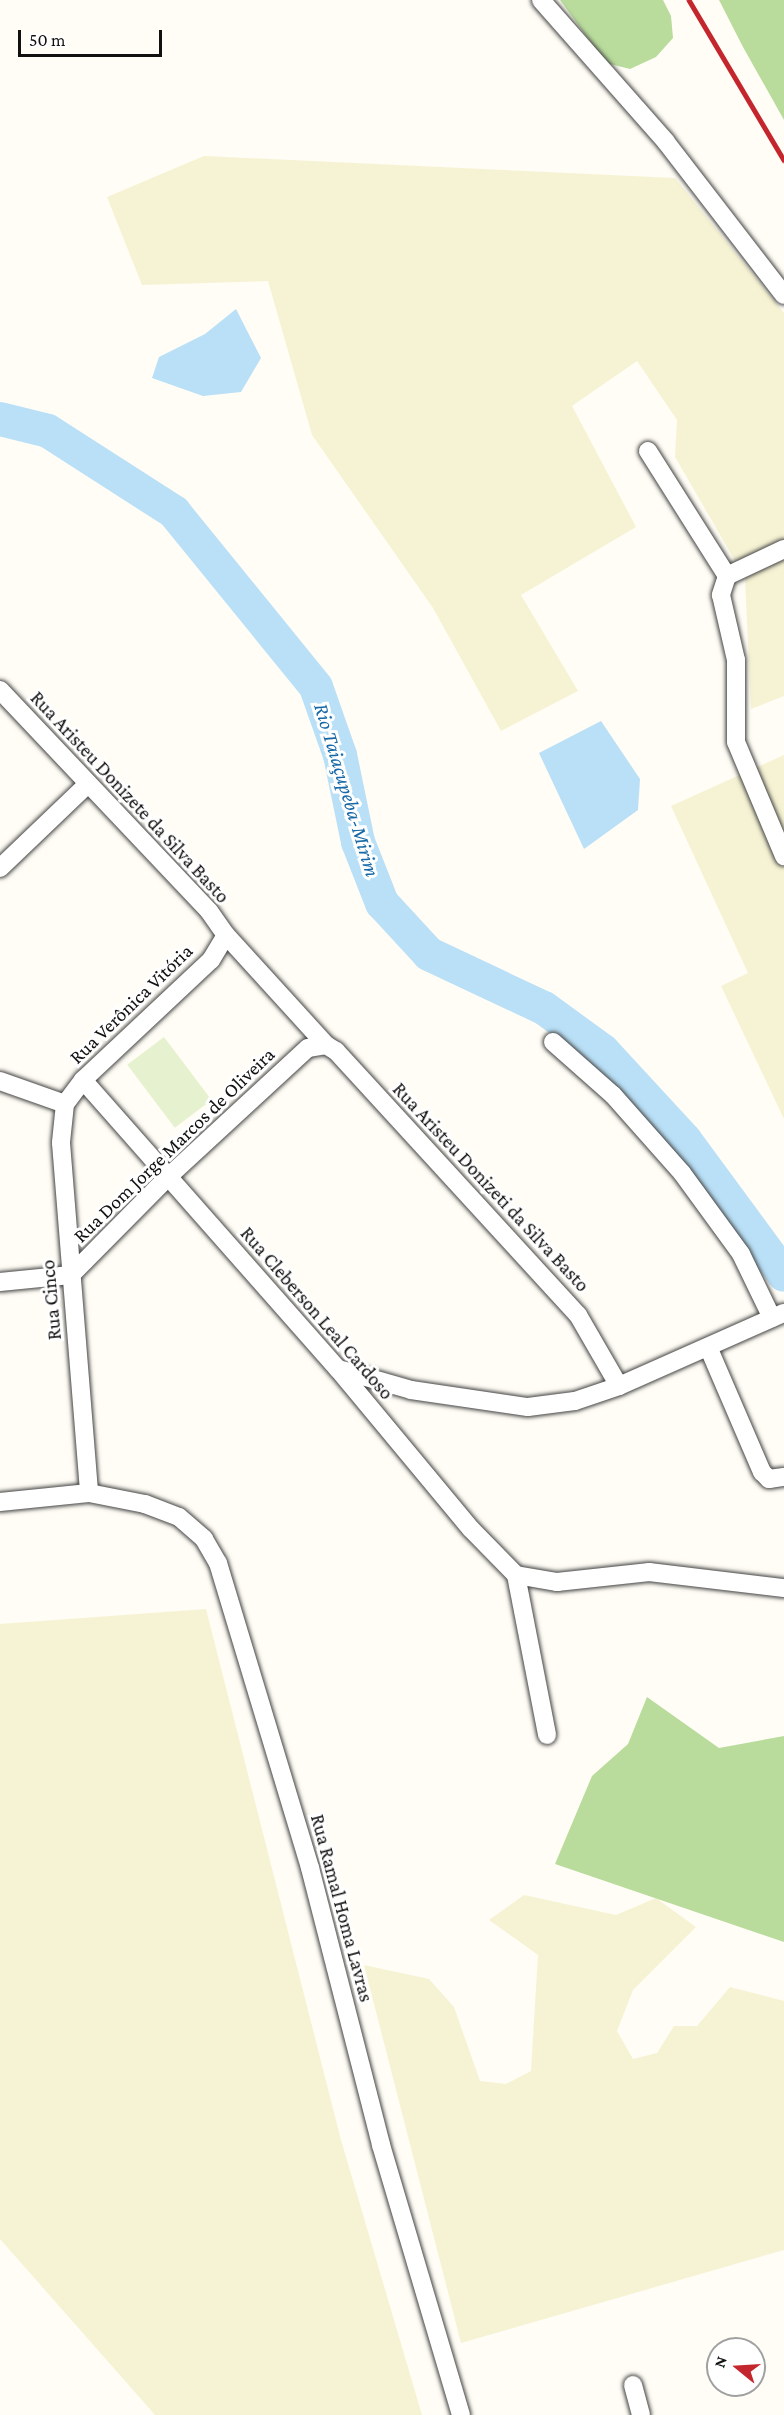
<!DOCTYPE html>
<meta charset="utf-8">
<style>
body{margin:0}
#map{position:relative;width:784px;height:2415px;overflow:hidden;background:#fffdf5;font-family:"Crimson Pro",serif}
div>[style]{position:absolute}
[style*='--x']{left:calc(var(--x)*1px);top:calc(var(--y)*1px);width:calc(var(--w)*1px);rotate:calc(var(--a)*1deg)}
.farmland>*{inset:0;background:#f6f3d4}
.forest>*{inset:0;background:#b9dc9c}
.pitch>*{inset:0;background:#e6f2cf;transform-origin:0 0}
.water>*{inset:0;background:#b9e0f7}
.river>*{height:34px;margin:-17px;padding:0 17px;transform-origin:17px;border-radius:17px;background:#b9e0f7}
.roads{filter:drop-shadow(0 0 2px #444) drop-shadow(0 0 2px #444)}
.minor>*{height:18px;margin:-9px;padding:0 9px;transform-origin:9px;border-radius:9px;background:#fff}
.rail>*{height:4.5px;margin:-2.25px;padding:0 2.25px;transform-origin:2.25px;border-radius:2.25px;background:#c4262e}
span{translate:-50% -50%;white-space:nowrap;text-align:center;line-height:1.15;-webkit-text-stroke:6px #fff;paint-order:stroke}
.street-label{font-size:20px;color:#111}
.water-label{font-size:21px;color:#1768a6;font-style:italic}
.north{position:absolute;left:706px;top:2337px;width:60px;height:60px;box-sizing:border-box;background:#fff;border:2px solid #a0a0a0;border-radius:50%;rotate:288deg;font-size:16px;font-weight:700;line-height:24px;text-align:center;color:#111}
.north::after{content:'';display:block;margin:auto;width:21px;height:27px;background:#c4262e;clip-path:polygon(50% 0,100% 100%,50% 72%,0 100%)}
.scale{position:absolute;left:18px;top:30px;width:144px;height:27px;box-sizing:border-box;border:3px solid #111;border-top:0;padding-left:8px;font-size:18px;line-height:21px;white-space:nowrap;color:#111;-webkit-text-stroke:4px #fff;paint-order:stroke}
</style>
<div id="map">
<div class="farmland">
<div style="clip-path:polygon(204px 156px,675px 178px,784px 313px,784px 696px,751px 709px,745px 578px,675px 457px,677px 420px,637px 361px,572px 406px,636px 527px,521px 595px,578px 691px,501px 731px,433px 608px,312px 435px,268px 281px,142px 285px,107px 197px)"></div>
<div style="clip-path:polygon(784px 755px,784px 1119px,721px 986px,748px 973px,671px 806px)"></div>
<div style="clip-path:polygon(206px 1609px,341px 2140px,422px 2415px,155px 2415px,0 2239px,0 1624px)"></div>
<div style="clip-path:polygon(524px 1895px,616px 1915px,656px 1898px,696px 1927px,633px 1990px,617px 2031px,633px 2059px,657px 2053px,674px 2026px,697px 2026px,730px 1987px,784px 2001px,784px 2250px,461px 2343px,364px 1965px,429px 1979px,454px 2007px,480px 2081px,506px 2084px,531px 2071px,538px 1955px,489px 1920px)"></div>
</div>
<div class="forest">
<div style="clip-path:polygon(560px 0,663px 0,671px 16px,673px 38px,656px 57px,630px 69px,606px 63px)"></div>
<div style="clip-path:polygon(719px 0,784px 0,784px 120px,743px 47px)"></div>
<div style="clip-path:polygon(647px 1697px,719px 1748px,784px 1736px,784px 1942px,555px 1864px,592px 1776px,628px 1744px)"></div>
</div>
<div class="pitch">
<div style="left:164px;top:1037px;width:79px;height:46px;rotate:53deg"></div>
</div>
<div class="water">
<div style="clip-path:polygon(236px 309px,261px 358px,241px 392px,203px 396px,152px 378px,159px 357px,205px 334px)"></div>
<div style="clip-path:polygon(601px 721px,640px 779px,638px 810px,584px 849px,539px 753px)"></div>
</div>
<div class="river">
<div style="--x:0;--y:419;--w:49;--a:14"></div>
<div style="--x:48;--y:431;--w:150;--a:32.7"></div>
<div style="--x:174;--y:512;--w:225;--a:50.9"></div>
<div style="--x:316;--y:687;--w:72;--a:70.6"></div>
<div style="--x:340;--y:755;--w:89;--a:78.3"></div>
<div style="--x:358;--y:842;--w:66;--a:68.5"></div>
<div style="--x:382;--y:903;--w:69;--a:47.3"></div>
<div style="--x:429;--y:954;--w:127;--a:25.2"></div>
<div style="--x:544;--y:1008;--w:73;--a:36.1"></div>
<div style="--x:603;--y:1051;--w:121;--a:47.3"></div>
<div style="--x:685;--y:1140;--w:167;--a:53.7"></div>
</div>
<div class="roads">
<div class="minor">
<div style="--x:541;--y:0;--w:189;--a:48.6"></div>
<div style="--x:666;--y:142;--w:193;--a:52.4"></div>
<div style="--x:648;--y:451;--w:148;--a:57.7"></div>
<div style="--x:784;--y:549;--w:63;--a:154.7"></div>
<div style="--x:727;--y:576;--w:20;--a:108"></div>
<div style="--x:721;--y:595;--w:67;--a:77"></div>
<div style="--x:736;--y:660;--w:82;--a:90"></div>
<div style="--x:736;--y:742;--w:124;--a:67.2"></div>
<div style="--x:0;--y:690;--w:304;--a:46.6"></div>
<div style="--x:209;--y:911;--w:29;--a:55"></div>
<div style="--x:226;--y:935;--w:149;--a:47.7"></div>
<div style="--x:0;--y:868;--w:120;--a:-43.7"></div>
<div style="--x:553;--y:1042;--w:80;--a:41.5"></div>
<div style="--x:613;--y:1095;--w:104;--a:48.5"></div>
<div style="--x:682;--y:1173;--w:100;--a:53.9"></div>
<div style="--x:741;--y:1254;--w:71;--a:64.2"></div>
<div style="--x:83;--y:1080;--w:385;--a:48.6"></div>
<div style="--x:338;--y:1369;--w:208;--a:50.3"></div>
<div style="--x:471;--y:1529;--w:64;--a:45.6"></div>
<div style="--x:516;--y:1575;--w:42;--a:9.7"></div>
<div style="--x:557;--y:1582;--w:93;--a:-6.2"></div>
<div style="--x:649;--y:1572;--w:136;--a:6.8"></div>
<div style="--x:0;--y:1081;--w:69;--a:19.5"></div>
<div style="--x:65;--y:1104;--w:39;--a:96"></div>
<div style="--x:61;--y:1143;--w:351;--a:85.4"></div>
<div style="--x:65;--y:1104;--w:30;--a:-53"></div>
<div style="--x:83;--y:1080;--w:175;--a:-43.2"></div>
<div style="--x:211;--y:960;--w:29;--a:-59"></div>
<div style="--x:0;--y:1282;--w:71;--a:-5.6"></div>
<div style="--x:71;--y:1275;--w:138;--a:-45.3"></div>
<div style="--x:168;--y:1177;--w:190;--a:-42.7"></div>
<div style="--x:308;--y:1048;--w:18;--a:-9"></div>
<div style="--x:326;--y:1045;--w:12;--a:31"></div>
<div style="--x:336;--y:1051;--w:358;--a:47.5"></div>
<div style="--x:578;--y:1315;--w:82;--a:60"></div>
<div style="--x:709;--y:1349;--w:134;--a:66.7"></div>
<div style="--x:762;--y:1472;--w:10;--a:45"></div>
<div style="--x:769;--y:1479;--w:15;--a:-8"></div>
<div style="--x:338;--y:1369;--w:76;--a:16"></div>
<div style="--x:411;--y:1390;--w:118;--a:8.3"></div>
<div style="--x:528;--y:1407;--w:47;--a:-7.3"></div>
<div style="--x:575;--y:1401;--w:46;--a:-18.8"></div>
<div style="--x:619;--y:1386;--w:180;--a:-23.9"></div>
<div style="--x:0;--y:1502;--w:89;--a:-5.8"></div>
<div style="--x:89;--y:1493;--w:57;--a:11.1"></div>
<div style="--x:145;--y:1504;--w:36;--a:21"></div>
<div style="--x:179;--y:1517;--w:33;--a:41"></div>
<div style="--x:204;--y:1539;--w:28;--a:60"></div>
<div style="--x:218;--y:1563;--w:319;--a:73.2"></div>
<div style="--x:310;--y:1868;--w:286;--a:75.6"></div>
<div style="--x:381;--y:2145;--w:282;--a:73.5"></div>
<div style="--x:516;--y:1575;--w:163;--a:79"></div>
<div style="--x:633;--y:2385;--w:31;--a:75"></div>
</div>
</div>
<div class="rail">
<div style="--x:689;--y:0;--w:186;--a:59.3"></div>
</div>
<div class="street-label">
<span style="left:130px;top:797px;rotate:47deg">Rua Aristeu Donizete da Silva Basto</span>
<span style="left:131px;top:1004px;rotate:-44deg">Rua Verônica Vitória</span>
<span style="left:174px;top:1145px;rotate:-44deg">Rua Dom Jorge Marcos de Oliveira</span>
<span style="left:491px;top:1187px;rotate:47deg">Rua Aristeu Donizeti da Silva Basto</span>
<span style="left:51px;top:1300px;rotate:-95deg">Rua Cinco</span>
<span style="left:317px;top:1313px;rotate:49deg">Rua Cleberson Leal Cardoso</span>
<span style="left:342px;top:1908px;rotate:75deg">Rua Ramal Homa Lavras</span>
</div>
<div class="water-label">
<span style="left:347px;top:790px;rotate:73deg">Rio Taiaçupeba-Mirim</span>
</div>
<div class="north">N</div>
<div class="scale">50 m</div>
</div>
